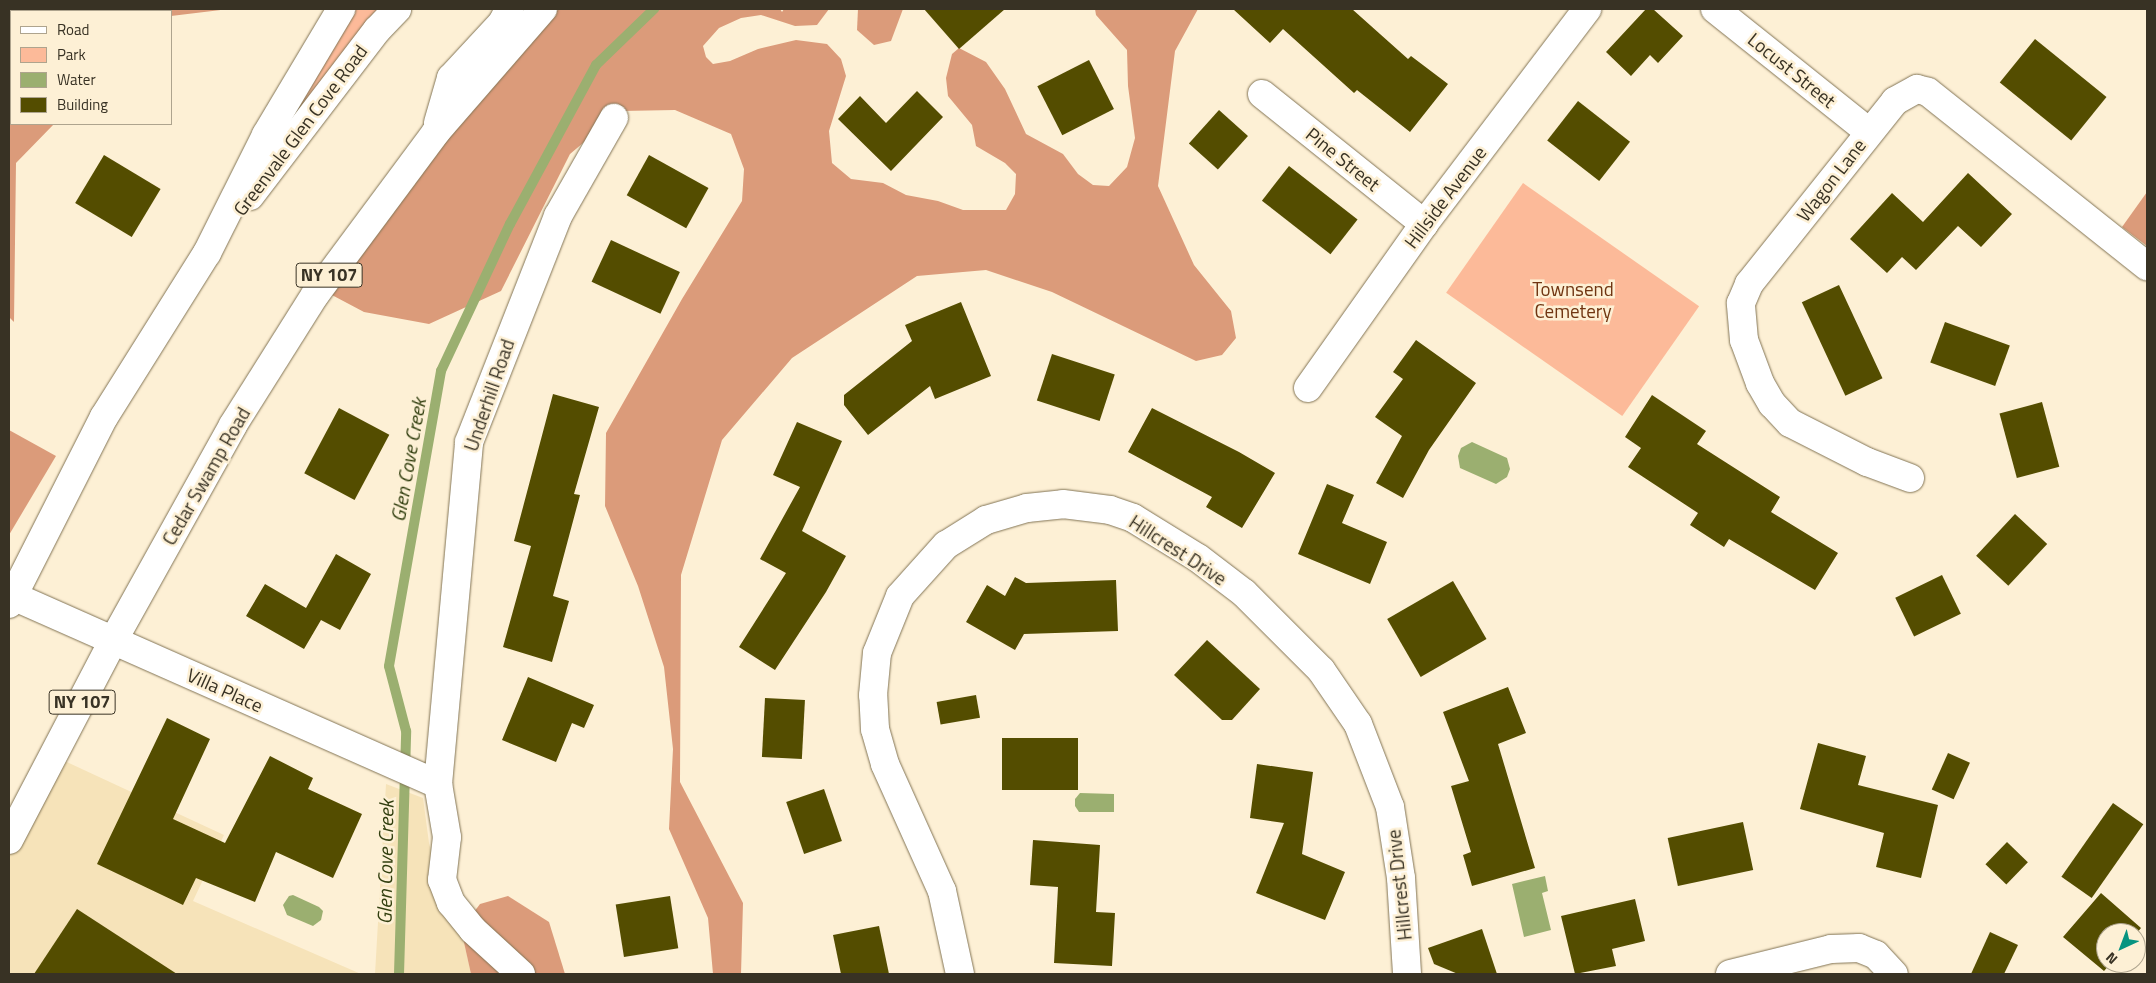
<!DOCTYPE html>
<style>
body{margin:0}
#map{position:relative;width:2156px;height:983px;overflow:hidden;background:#fdf0d5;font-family:"Titillium Web",sans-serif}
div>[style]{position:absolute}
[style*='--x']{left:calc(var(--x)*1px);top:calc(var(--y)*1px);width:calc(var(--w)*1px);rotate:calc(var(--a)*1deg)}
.built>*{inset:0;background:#f6e3b9}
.green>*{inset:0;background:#fcba99;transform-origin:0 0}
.forest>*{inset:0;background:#db9b7a}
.water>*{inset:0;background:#9baf70}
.stream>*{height:10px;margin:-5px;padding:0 5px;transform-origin:5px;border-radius:5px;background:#9baf70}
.building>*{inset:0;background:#544d00;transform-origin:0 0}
.roads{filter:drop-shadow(0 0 1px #827455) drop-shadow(0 0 1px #827455)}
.street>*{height:28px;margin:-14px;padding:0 14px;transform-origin:14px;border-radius:14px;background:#fff}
.primary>*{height:28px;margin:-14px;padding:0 14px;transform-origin:14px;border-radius:14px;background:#fff}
span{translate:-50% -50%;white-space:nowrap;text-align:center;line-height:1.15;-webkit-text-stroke:5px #fdf0d5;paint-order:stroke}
.shield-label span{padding:1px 4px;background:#fdf0d5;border:1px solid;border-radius:4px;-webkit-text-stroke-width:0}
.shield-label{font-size:18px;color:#383224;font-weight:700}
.street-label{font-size:19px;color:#383224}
.park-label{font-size:19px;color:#703511}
.water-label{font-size:20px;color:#313e0e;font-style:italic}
.frame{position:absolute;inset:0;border:10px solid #383224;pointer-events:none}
.legend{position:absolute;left:10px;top:10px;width:162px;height:115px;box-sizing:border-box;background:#fdf0d5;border:1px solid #aea48e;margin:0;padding:6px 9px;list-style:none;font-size:15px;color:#383224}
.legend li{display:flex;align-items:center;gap:10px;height:25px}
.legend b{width:25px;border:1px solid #aea48e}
.north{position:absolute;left:2096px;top:923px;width:50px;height:50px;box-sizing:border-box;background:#fdf0d5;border:1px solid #aea48e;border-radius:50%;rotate:223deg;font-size:14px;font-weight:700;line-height:20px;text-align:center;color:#383224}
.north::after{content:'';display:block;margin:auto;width:18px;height:22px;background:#079480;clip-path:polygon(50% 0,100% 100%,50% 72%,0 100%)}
</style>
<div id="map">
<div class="built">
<div style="clip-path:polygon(56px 757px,224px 835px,193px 901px,361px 974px,9px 974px,9px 841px)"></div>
<div style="clip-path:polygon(386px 784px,423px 798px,429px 843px,441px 889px,461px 929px,471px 974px,375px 974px)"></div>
</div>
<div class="green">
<div style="clip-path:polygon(347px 9px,394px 9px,278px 139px)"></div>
<div style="left:1523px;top:183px;width:215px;height:134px;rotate:35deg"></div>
</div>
<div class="forest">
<div style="clip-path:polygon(9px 9px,229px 9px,171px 16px,171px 11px,11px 11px,11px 124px,54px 124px,16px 163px,14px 322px,9px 317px)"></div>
<div style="clip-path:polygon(543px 9px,780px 9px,782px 12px,784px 9px,829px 9px,817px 25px,795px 26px,761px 15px,741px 18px,719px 28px,703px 46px,706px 57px,713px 64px,730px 61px,758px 49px,796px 40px,827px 44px,841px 59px,846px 76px,829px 131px,832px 163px,851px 179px,883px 183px,906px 195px,938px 201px,963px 210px,1006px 210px,1015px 194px,1016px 174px,1005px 163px,976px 146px,972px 125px,948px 96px,946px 78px,952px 54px,959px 48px,986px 62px,1005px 89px,1026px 134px,1063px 154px,1078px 174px,1093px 185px,1109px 186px,1127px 167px,1135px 138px,1128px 86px,1127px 50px,1096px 15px,1095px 9px,1198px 9px,1175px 51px,1158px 186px,1194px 265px,1231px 311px,1236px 338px,1222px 355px,1196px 361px,1052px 292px,986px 270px,917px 276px,792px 358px,722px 440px,681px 575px,680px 782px,743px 903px,741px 974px,713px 974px,708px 918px,669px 829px,673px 749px,664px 667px,638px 586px,605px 506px,606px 433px,682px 299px,742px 201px,744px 169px,731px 134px,675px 110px,621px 111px,570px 154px,501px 291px,429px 324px,364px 312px,313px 285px)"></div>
<div style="clip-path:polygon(858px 9px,903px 9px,891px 41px,874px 45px,857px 30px)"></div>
<div style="clip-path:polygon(2147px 192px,2147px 246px,2122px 227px)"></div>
<div style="clip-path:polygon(9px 430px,56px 456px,9px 535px)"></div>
<div style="clip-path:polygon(508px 896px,549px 922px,565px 974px,471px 974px,461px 929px,480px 904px)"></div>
</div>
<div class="water">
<div style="clip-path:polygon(1472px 442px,1507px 458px,1510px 469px,1507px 477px,1496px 484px,1460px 468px,1458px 456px,1461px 448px)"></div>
<div style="clip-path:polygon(1080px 793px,1114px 794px,1114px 812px,1079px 812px,1075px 806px,1075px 799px)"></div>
<div style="clip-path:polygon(1545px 876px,1548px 891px,1542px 893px,1551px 930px,1524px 937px,1512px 884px)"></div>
<div style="clip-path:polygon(293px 895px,319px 907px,323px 911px,321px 920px,313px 926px,287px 915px,283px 905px,289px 896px)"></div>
</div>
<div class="stream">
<div style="--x:399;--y:974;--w:243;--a:-88.3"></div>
<div style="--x:406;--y:731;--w:67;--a:-104.7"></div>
<div style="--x:389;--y:666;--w:300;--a:-80"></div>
<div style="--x:441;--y:371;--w:162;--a:-64.9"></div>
<div style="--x:510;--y:224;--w:181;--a:-61.6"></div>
<div style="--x:596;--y:65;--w:81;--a:-44"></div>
</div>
<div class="building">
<div style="clip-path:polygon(924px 9px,1005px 9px,959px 49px)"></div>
<div style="clip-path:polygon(1233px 9px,1352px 9px,1408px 59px,1411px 56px,1448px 84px,1410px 132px,1357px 90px,1354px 93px,1283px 29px,1270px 43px)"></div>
<div style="clip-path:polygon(1646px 9px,1653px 9px,1683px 36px,1658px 63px,1650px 55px,1631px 76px,1606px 52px)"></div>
<div style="left:2035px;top:39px;width:92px;height:56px;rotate:39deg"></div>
<div style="left:1089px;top:60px;width:55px;height:58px;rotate:63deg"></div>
<div style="clip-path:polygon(917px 91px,943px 117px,891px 171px,838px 119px,860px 96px,886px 123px)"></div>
<div style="left:1578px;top:101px;width:66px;height:50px;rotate:38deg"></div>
<div style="left:1219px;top:110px;width:39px;height:45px;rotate:42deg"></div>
<div style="left:104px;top:155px;width:66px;height:56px;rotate:31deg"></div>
<div style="left:649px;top:155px;width:68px;height:46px;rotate:29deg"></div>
<div style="left:1289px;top:166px;width:87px;height:44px;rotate:38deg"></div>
<div style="clip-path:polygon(1968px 173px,2012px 214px,1981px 247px,1958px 226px,1916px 270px,1902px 257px,1887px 273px,1850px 239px,1892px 193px,1923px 222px)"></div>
<div style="left:611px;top:240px;width:76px;height:46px;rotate:25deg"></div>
<div style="left:1839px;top:285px;width:103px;height:41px;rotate:65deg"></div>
<div style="clip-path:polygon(961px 302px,991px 376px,935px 399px,930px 386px,868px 435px,844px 405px,844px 395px,912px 341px,905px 325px)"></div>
<div style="left:1945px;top:322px;width:69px;height:43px;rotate:20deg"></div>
<div style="clip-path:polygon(1416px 340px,1476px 383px,1429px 450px,1403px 498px,1376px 483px,1402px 436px,1375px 417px,1403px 379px,1393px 372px)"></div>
<div style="left:1052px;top:354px;width:66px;height:49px;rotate:18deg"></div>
<div style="clip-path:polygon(553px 394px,599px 407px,574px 494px,580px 495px,553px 596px,569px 601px,552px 662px,503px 647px,531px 546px,514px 541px)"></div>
<div style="clip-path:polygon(1652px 395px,1706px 431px,1697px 444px,1780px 497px,1771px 512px,1838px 553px,1815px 590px,1729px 539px,1724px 547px,1690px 525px,1698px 513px,1628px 467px,1641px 448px,1625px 437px)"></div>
<div style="left:2042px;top:402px;width:67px;height:44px;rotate:75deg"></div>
<div style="left:339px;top:408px;width:57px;height:74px;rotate:28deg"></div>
<div style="clip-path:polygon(1152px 408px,1239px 452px,1275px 473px,1242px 528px,1206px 507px,1212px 497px,1128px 452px)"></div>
<div style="clip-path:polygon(797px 422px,842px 441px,802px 531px,846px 556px,826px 592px,775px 670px,739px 647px,786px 573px,760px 559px,800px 487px,773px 475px)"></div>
<div style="clip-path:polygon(1327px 484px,1354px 495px,1342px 523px,1387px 542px,1370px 584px,1298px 554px)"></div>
<div style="left:2015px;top:514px;width:44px;height:57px;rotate:43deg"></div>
<div style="clip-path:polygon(336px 554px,371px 574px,340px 630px,321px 620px,304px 649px,246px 616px,265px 584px,306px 608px)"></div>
<div style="left:1942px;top:575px;width:43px;height:52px;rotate:64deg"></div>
<div style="clip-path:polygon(1015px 577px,1026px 583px,1116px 580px,1118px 631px,1024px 634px,1015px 650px,966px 622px,987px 585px,1005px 596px)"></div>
<div style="left:1453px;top:581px;width:67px;height:76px;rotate:60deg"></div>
<div style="clip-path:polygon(1207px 640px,1260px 689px,1232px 720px,1222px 720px,1174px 675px)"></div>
<div style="clip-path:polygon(528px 677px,594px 705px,584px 728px,572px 723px,556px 762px,502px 740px)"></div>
<div style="clip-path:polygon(1508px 687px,1526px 733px,1498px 744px,1535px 868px,1472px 886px,1463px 855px,1471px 852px,1451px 786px,1469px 781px,1443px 712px)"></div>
<div style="left:976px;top:695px;width:23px;height:40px;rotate:80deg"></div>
<div style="left:765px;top:698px;width:40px;height:59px;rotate:3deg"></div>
<div style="clip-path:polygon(167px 718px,210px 739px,173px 819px,225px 843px,270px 756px,313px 778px,308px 789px,362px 814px,333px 878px,276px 852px,255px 902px,196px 878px,183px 905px,97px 864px)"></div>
<div style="left:1002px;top:738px;width:76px;height:52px"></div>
<div style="clip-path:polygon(1818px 743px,1866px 756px,1858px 785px,1938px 805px,1921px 878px,1876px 867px,1884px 833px,1800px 809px)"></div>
<div style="left:1948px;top:753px;width:24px;height:40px;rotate:24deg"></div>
<div style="clip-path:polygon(1257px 764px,1313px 772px,1302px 854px,1345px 872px,1325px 920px,1256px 893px,1284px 823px,1250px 818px)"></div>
<div style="left:824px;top:789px;width:55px;height:40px;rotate:71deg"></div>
<div style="left:2113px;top:803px;width:37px;height:90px;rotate:35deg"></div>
<div style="left:1743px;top:822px;width:49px;height:77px;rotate:78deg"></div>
<div style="clip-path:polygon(1033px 840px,1100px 845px,1096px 912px,1115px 913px,1112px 966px,1054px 963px,1058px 887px,1030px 885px)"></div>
<div style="left:2007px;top:842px;width:29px;height:31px;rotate:44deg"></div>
<div style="clip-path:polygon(2101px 893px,2141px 928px,2136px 934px,2106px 933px,2106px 963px,2111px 963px,2104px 971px,2063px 937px)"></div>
<div style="left:670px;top:896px;width:53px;height:55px;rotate:81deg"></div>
<div style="clip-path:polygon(1635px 899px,1645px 941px,1612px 949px,1616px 966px,1575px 974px,1561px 916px)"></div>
<div style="clip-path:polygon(77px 909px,177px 974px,34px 974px)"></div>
<div style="clip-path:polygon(879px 926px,889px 974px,841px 974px,833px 935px)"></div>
<div style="clip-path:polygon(1482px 929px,1497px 974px,1458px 974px,1434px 964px,1428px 948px)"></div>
<div style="clip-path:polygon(1990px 932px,2018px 945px,2004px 974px,1971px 974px)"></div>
</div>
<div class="roads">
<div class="street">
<div style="--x:1715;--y:9;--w:197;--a:38.6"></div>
<div style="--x:1262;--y:94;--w:208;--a:38.7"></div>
<div style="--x:1308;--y:388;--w:201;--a:-54.7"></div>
<div style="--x:1424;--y:224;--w:270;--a:-52.8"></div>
<div style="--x:1910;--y:478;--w:46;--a:-159.6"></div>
<div style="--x:1867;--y:462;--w:86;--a:-153.1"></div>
<div style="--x:1790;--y:423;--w:26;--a:-133"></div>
<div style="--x:1772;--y:404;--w:24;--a:-120"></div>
<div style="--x:1760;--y:383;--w:46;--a:-110.4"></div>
<div style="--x:1744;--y:340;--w:37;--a:-95"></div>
<div style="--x:1741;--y:303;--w:21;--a:-67"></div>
<div style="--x:1749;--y:284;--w:234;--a:-51.4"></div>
<div style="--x:1895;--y:101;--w:25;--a:-29"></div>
<div style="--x:1917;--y:89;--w:11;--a:15"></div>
<div style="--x:1928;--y:92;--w:280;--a:38.5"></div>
<div style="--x:13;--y:596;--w:465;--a:23.9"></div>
<div style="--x:521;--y:974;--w:65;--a:-137.5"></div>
<div style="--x:473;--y:930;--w:35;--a:-129"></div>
<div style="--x:451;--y:903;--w:25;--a:-111"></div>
<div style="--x:442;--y:880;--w:43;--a:-83.4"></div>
<div style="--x:447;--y:837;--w:54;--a:-99.6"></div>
<div style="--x:438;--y:784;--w:343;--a:-84.8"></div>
<div style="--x:469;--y:442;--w:243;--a:-68.5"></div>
<div style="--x:558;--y:216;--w:113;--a:-60.3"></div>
<div style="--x:960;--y:974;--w:85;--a:-102.2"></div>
<div style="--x:942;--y:891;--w:139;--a:-114.2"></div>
<div style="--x:885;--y:764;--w:36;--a:-106"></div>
<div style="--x:875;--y:729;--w:34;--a:-93"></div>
<div style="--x:873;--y:695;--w:42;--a:-84.6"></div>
<div style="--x:877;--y:653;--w:61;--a:-68"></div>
<div style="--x:900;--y:596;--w:69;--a:-48"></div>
<div style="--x:946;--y:545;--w:47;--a:-32"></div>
<div style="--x:986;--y:520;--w:43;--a:-16.3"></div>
<div style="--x:1027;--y:508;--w:36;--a:-6"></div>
<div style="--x:1063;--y:504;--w:47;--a:7.3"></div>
<div style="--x:1110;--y:510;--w:24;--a:19"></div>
<div style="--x:1133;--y:518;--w:76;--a:31.6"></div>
<div style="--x:1198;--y:558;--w:58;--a:37.3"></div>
<div style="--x:1244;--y:593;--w:109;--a:45"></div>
<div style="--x:1321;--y:670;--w:65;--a:55.6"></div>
<div style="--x:1358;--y:724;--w:89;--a:68.9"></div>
<div style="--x:1390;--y:807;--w:72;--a:81.2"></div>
<div style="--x:1401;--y:878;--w:96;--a:86.4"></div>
<div style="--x:1730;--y:974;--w:104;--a:-13.9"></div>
<div style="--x:1831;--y:949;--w:28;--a:-2"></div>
<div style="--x:1859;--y:948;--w:18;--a:22"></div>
<div style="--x:1876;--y:955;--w:26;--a:47"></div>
</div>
<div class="primary">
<div style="--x:438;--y:123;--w:47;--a:-73.9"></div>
<div style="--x:451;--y:78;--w:75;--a:-47.2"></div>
<div style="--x:502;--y:23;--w:16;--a:-63"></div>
<div style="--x:250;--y:196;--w:209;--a:-52.6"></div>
<div style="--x:377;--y:30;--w:29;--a:-46"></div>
<div style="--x:9;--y:604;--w:210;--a:-63.1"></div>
<div style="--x:104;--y:417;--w:194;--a:-57.9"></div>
<div style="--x:207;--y:253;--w:132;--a:-63.4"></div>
<div style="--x:266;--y:135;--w:147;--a:-59.2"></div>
<div style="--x:9;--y:840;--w:225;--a:-62.4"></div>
<div style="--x:113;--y:641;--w:247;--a:-60.9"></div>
<div style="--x:233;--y:425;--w:154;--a:-57.8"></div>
<div style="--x:315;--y:295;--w:203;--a:-53.4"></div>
<div style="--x:436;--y:132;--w:163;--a:-49"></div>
</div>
</div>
<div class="shield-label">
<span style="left:329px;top:275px">NY 107</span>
<span style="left:82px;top:702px">NY 107</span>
</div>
<div class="street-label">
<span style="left:1792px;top:70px;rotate:39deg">Locust Street</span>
<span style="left:300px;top:130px;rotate:-53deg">Greenvale Glen Cove Road</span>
<span style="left:1343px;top:159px;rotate:39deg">Pine Street</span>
<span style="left:1831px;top:180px;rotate:-52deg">Wagon Lane</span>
<span style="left:1445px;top:197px;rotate:-53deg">Hillside Avenue</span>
<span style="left:489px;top:395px;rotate:-71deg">Underhill Road</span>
<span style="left:206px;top:476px;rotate:-60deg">Cedar Swamp Road</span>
<span style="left:1178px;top:550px;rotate:33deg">Hillcrest Drive</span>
<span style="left:225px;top:690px;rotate:24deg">Villa Place</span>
<span style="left:1399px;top:885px;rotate:-96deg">Hillcrest Drive</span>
</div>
<div class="park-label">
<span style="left:1573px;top:300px">Townsend<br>Cemetery</span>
</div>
<div class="water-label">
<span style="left:408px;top:460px;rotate:-80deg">Glen Cove Creek</span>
<span style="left:385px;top:862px;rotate:-89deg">Glen Cove Creek</span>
</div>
<div class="frame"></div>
<ul class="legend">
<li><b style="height:6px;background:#fff"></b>Road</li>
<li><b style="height:14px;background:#fcba99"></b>Park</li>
<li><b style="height:14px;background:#9baf70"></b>Water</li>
<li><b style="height:14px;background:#544d00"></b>Building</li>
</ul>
<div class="north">N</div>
</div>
